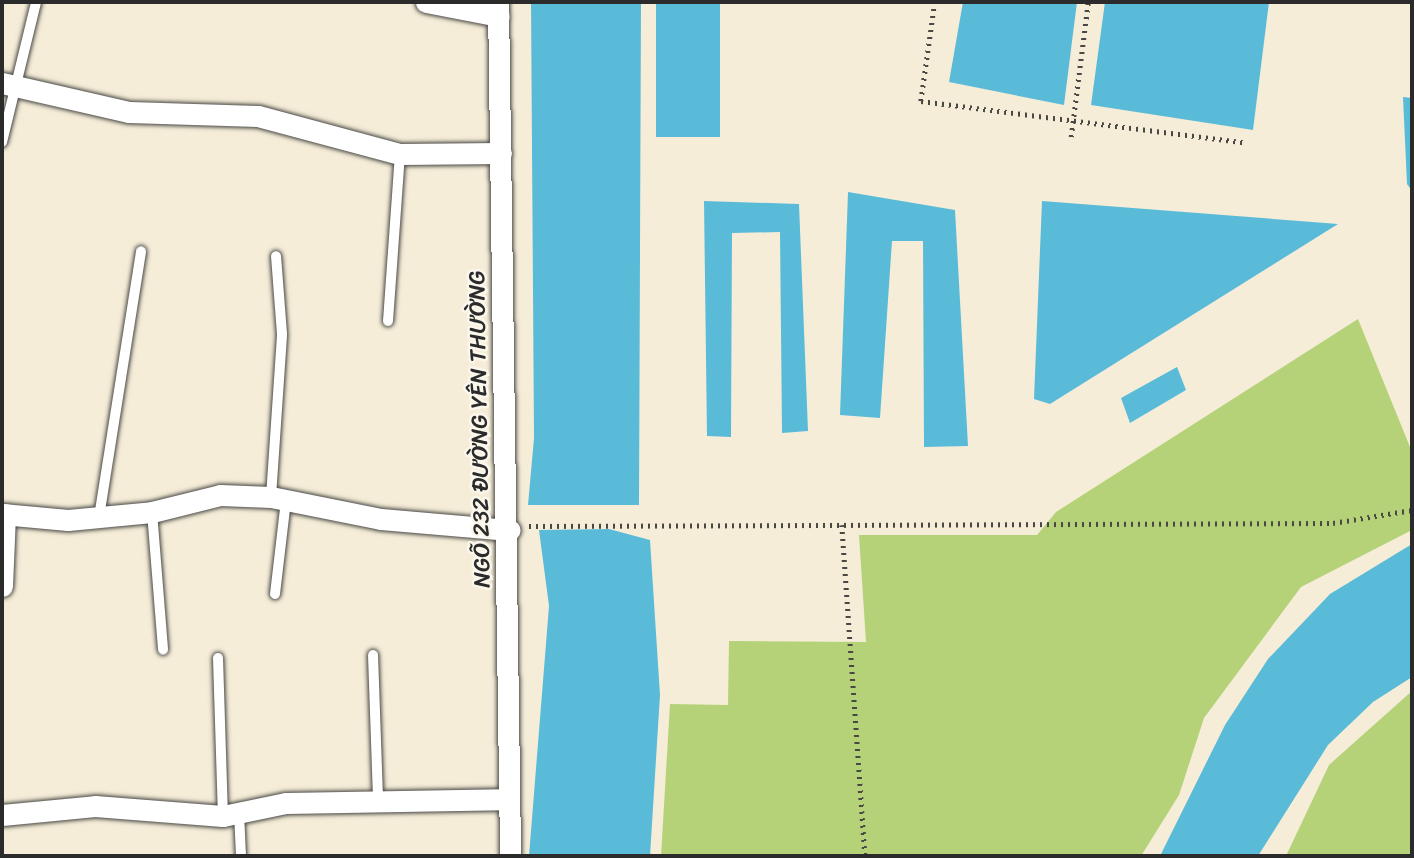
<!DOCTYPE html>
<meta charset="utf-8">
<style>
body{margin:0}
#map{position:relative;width:1414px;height:858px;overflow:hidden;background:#f5edd8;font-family:Sriracha,sans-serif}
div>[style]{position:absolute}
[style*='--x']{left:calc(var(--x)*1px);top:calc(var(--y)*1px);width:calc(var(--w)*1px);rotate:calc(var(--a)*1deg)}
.green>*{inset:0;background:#b5d278}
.water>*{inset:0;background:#5abbd9;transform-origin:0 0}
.path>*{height:4.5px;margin-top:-2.25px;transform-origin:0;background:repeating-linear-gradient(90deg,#494845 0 2px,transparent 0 7px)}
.roads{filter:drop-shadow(0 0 2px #494845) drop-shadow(0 0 2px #494845)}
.service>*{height:10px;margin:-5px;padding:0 5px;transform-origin:5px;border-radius:5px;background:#fff}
.minor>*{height:21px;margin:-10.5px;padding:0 10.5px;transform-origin:10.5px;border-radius:10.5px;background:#fff}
span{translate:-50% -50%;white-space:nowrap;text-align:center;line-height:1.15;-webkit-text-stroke:5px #fbf7ec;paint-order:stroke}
.street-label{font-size:23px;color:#2b2b2b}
.frame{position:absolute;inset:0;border:4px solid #2b2b2b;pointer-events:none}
</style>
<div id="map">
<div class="green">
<div style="clip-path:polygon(1358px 319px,1412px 452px,1412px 530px,1301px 587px,1204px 718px,1179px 795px,1141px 856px,661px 856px,670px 704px,728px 705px,729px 641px,866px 642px,859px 535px,1037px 535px,1056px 512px)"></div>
<div style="clip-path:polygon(1412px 691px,1412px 856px,1286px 856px,1329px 765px)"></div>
</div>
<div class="water">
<div style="clip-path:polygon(531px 2px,641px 2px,639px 505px,528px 505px,534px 438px)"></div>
<div style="left:656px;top:2px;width:64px;height:135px"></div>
<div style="clip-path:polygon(963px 2px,1077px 2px,1064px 105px,949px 82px)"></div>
<div style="clip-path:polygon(1105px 2px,1269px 2px,1253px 130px,1091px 105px)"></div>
<div style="clip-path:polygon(1403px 97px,1412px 98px,1412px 191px,1407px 184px)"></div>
<div style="clip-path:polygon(848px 192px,955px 210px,968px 446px,924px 447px,923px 241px,892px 241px,880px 418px,840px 415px)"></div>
<div style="clip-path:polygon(704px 201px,799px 204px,808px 431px,782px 433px,780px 232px,732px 233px,731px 437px,707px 436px)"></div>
<div style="clip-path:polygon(1042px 201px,1338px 224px,1050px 404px,1034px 399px)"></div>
<div style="clip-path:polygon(1177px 367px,1186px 390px,1130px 423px,1121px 398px)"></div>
<div style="clip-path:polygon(539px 530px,609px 529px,650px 540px,660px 695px,650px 856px,529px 856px,549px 606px)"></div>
<div style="clip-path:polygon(1412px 544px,1412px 677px,1373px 702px,1328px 745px,1258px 856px,1160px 856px,1225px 725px,1268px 659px,1330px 594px)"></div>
</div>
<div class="path">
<div style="--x:935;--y:2;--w:100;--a:98"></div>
<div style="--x:921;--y:101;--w:325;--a:7.3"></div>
<div style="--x:1071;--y:137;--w:136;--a:-82.8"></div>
<div style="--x:842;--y:525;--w:332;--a:86"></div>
<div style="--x:529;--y:526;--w:804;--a:-0.21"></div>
<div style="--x:1333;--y:523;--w:80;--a:-9.3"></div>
</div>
<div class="roads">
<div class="service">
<div style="--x:2;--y:142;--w:144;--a:-76.3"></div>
<div style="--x:388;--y:321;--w:167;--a:-85.9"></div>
<div style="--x:271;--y:497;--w:163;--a:-86.1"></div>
<div style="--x:282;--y:334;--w:78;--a:-94.4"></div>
<div style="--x:152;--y:512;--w:138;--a:85.4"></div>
<div style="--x:99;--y:517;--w:269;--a:-81"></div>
<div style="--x:275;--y:594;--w:95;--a:-83.3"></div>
<div style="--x:373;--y:655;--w:144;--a:88"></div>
<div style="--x:218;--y:658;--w:158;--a:88.2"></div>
<div style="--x:239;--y:813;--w:43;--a:87.3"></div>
</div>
<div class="minor">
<div style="--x:426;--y:2;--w:74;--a:10.9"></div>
<div style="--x:498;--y:2;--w:854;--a:89.19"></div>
<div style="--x:2;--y:83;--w:130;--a:12.9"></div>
<div style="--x:129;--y:112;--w:129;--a:1.8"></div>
<div style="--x:258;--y:116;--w:147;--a:15"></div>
<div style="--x:400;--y:154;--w:101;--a:-0.6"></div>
<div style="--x:2;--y:514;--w:66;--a:5.2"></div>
<div style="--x:68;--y:520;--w:84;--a:-5.4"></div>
<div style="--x:152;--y:512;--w:70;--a:-14"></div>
<div style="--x:220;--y:495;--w:51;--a:2.2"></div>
<div style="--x:271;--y:497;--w:112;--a:11.3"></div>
<div style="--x:381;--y:519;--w:129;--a:4.9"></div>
<div style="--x:2;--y:586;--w:72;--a:-87.6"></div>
<div style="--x:2;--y:815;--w:93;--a:-5.5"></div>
<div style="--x:95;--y:806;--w:128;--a:4.5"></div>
<div style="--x:223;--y:816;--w:64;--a:-11.7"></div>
<div style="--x:286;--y:803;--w:221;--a:-1"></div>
</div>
</div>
<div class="street-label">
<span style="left:480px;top:429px;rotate:-91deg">NGÕ 232 ĐƯỜNG YÊN THƯỜNG</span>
</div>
<div class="frame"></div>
</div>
